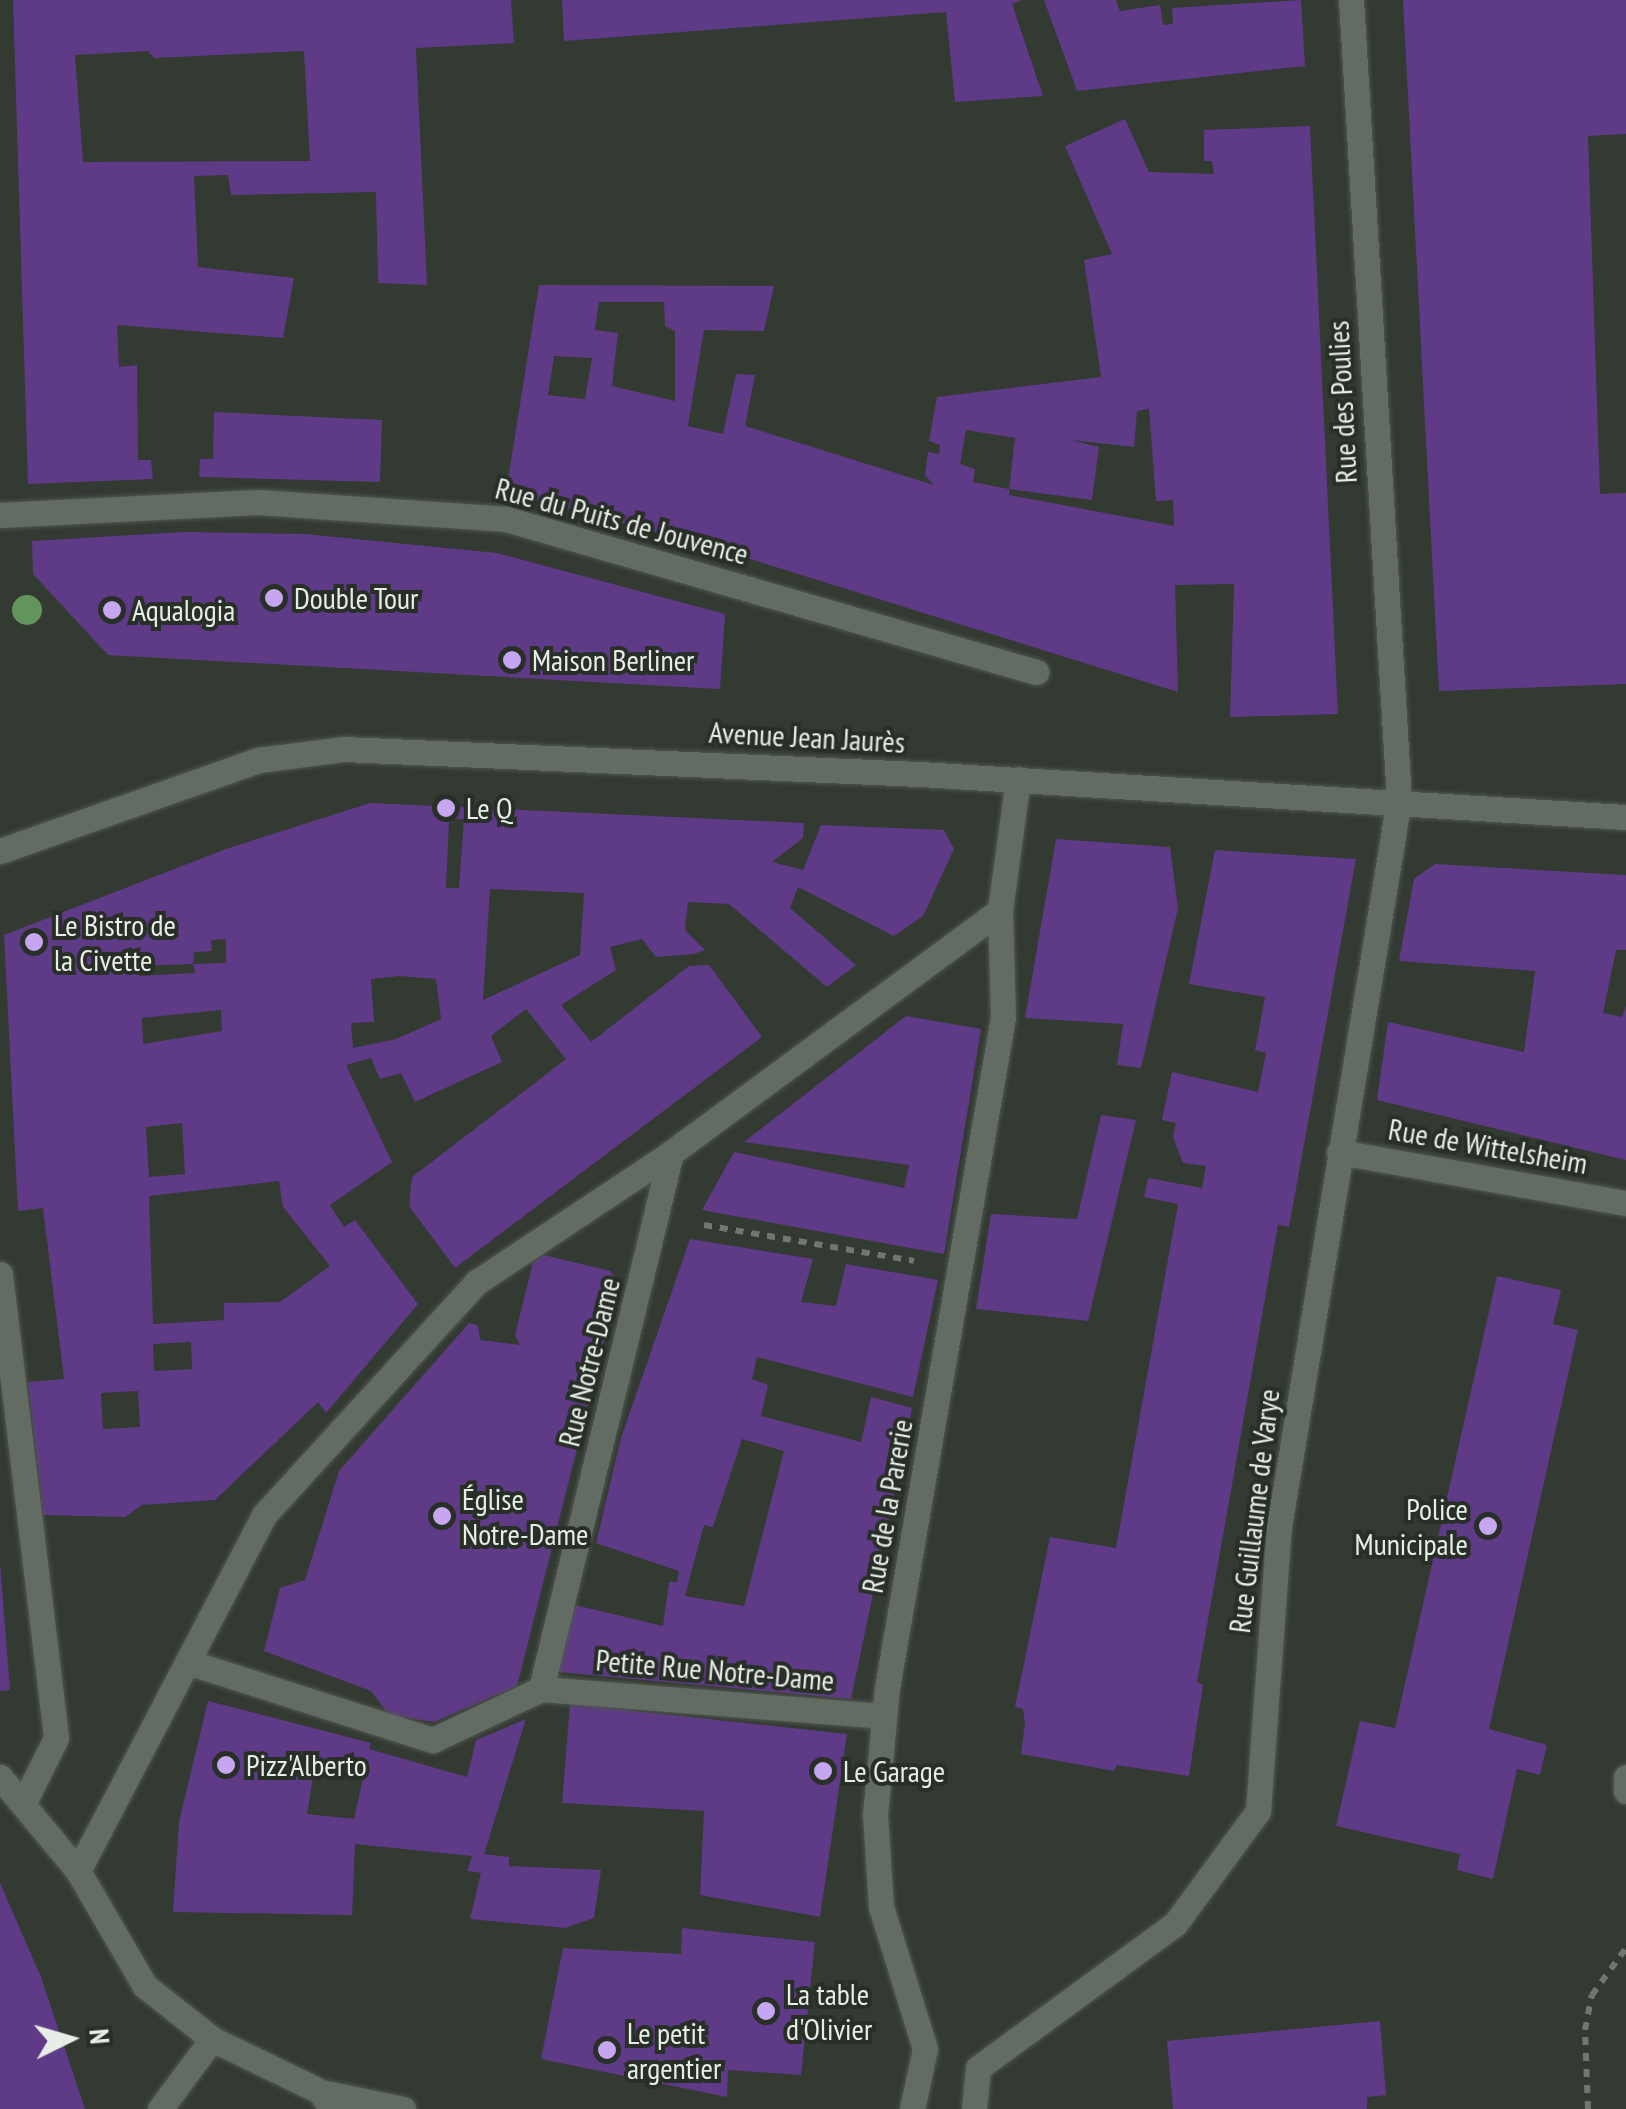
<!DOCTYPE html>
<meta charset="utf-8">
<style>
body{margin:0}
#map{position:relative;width:1626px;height:2109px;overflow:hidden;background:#323a31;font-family:"PT Sans Narrow",sans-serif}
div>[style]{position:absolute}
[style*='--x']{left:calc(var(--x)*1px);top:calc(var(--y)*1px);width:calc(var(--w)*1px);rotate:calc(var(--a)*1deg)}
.building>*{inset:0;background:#5f3a87}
.path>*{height:6px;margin-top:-3px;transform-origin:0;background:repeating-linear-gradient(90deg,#70776f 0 8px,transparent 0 16px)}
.roads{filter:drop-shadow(0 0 2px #50564f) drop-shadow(0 0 2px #50564f)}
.minor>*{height:25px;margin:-12.5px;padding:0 12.5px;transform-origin:12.5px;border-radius:12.5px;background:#636c62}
.trees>*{width:30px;height:30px;margin:-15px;border-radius:50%;background:#61955b}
.dots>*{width:28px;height:28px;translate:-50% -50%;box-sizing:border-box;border:5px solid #282f27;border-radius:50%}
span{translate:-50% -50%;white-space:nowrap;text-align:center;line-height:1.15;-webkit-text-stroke:8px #282f27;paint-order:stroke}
.street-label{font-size:30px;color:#e8ede7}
.poi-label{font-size:30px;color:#e8ede7}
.left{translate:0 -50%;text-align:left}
.right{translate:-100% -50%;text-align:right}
.north{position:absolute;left:20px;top:1989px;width:100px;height:100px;-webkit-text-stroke:8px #282f27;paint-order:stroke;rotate:85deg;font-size:28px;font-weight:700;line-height:40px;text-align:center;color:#e8ede7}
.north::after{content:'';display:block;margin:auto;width:35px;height:45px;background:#e8ede7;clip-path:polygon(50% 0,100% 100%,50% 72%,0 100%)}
</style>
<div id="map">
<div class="building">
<div style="clip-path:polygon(evenodd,13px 0,511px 0,514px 43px,416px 48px,427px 285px,378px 283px,376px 192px,231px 195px,228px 175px,194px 176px,198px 267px,294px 278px,283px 338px,117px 325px,119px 367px,137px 365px,138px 460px,151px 460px,153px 479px,28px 484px,13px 0,148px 51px,154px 58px,304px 51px,310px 161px,83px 162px,75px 55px,148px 51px)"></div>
<div style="clip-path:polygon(562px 0,1022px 0,1012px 4px,1043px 96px,955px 102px,946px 12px,564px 41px)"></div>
<div style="clip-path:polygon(1044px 0,1116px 0,1120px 11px,1160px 5px,1163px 25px,1173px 24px,1172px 8px,1301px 0,1305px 66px,1077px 91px)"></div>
<div style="clip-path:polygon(1403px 0,1626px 0,1626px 134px,1588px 136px,1600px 494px,1626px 493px,1626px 684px,1439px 691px)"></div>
<div style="clip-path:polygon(evenodd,1125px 119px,1149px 172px,1214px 174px,1212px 161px,1204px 161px,1204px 130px,1310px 126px,1338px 714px,1230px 717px,1234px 584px,1175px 585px,1178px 692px,718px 549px,506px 492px,539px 285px,774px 286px,764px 331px,704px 330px,688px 426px,723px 434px,736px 374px,755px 375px,745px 426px,934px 485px,925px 475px,928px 452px,939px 454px,940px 445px,929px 441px,937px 397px,1101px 377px,1084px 260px,1112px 254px,1065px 146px,1125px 119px,599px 302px,664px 302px,665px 326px,675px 331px,675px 401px,612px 386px,618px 333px,595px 330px,599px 302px,1125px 119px,554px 356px,592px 358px,585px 399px,548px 395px,554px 356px,1125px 119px,1149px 409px,1156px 501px,1173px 500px,1174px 526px,1009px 495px,1009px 489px,973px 482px,975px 469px,960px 464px,966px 430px,1015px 438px,1009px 489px,1092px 500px,1099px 447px,1071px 440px,1134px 447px,1137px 411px,1149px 409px)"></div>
<div style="clip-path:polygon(214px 412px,382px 420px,380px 482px,199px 477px,200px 459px,213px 459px)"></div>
<div style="clip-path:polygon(184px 532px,305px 534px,497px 553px,725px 614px,720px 689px,108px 655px,33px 574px,32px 541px)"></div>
<div style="clip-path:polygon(evenodd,370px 803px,804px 823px,803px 838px,772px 862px,803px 870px,821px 825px,944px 830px,954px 849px,923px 916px,894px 936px,798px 887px,790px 908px,856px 965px,827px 987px,729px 904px,688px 902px,685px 930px,705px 950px,694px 954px,656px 957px,642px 939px,610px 947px,616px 970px,561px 1005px,591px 1042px,689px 966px,709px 965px,762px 1037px,455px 1268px,409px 1206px,412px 1177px,566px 1059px,526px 1009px,491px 1036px,502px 1062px,415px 1102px,401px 1073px,380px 1079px,371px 1058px,346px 1065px,392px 1162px,330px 1205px,344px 1227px,355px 1220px,418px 1304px,326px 1413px,318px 1402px,215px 1500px,142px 1505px,125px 1517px,43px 1515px,28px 1382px,64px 1379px,43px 1208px,18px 1211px,4px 935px,226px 849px,370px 803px,449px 819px,464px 819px,459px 888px,446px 888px,449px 819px,370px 803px,490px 889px,584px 893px,580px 955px,483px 1000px,490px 889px,370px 803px,226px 939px,226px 963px,193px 964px,194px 952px,212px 951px,211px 940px,226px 939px,370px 803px,193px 964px,195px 973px,140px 976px,139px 966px,193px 964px,370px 803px,400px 976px,436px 979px,441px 1019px,396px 1039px,353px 1048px,351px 1023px,374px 1022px,371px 979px,400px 976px,370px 803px,221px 1010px,222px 1031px,143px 1044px,142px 1018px,221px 1010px,370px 803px,182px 1123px,185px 1174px,149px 1177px,146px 1127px,182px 1123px,370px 803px,279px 1181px,283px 1207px,330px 1266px,280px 1302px,224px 1303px,224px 1320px,153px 1324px,149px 1196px,279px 1181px,370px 803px,191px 1342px,192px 1369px,154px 1371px,153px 1344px,191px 1342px,370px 803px,138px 1391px,140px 1427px,103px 1429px,101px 1393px,138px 1391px)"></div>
<div style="clip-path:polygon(1056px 839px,1170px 847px,1178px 908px,1141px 1068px,1117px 1065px,1123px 1024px,1025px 1018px)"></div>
<div style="clip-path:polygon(1215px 850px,1356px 859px,1289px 1227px,1278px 1225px,1197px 1682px,1203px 1685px,1189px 1776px,1117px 1765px,1114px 1771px,1021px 1754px,1025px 1723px,1023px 1709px,1015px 1707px,1050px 1537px,1116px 1548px,1178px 1204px,1144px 1197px,1148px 1178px,1202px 1188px,1206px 1166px,1183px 1163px,1173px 1137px,1176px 1123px,1162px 1120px,1172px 1072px,1258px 1092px,1266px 1053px,1255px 1050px,1265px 997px,1189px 984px)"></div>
<div style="clip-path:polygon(1435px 864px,1626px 875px,1626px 950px,1616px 950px,1603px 1013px,1622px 1017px,1626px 1006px,1626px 1160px,1377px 1100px,1388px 1022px,1524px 1052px,1535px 971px,1399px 961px,1414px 879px)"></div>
<div style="clip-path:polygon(906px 1016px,981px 1029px,944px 1254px,702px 1210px,734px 1152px,904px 1188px,909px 1165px,744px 1142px)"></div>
<div style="clip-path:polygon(1101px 1115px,1136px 1120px,1088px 1321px,976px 1309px,991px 1214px,1077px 1219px)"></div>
<div style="clip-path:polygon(evenodd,690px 1239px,813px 1259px,801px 1302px,836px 1306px,846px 1264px,938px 1280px,913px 1397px,757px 1357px,752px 1379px,768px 1385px,761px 1416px,861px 1442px,871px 1397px,912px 1408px,851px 1699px,558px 1672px,575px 1605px,663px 1626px,669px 1582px,677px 1582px,679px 1571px,596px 1543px,621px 1438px,690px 1239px,742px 1439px,784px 1451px,744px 1606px,685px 1596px,704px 1525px,713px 1527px,742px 1439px)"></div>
<div style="clip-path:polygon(544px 1255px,610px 1271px,619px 1283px,517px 1686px,434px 1722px,389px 1715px,371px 1691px,264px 1651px,280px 1588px,305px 1580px,339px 1471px,469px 1323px,478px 1325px,480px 1340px,520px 1345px,515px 1335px,533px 1262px)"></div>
<div style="clip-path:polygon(1497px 1276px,1561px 1290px,1553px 1324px,1578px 1330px,1489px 1729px,1547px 1745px,1540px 1775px,1517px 1769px,1493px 1879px,1457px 1870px,1460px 1854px,1336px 1826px,1360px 1721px,1395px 1728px)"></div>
<div style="clip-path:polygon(0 1563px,10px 1690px,0 1691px)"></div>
<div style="clip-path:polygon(evenodd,208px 1701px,371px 1743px,369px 1749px,467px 1777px,476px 1740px,526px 1719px,484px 1854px,509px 1857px,509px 1866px,601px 1870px,594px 1918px,565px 1928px,470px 1919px,481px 1873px,467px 1871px,472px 1856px,355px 1844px,352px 1915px,173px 1912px,179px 1822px,208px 1701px,316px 1759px,365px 1769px,354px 1819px,307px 1814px,316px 1759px)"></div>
<div style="clip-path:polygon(570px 1704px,847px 1734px,820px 1917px,700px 1895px,704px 1811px,562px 1803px)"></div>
<div style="clip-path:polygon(0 1883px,41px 1977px,85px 2109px,0 2109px)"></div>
<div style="clip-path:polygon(682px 1928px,815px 1942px,801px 2075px,728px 2070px,727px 2097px,541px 2059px,563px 1948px,681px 1954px)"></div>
<div style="clip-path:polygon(1380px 2021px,1386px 2095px,1367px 2097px,1367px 2109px,1173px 2109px,1167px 2041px)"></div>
</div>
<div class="path">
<div style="--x:704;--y:1225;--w:213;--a:9.7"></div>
<div style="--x:1588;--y:2109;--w:79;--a:-92.2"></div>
<div style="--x:1585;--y:2030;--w:36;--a:-79"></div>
<div style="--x:1592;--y:1995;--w:58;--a:-54.1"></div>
</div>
<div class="roads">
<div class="minor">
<div style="--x:0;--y:515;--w:258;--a:-2.9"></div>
<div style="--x:258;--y:502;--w:249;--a:3.9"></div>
<div style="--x:506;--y:519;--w:552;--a:16.1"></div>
<div style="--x:0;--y:851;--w:275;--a:-19.4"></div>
<div style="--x:259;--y:760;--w:86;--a:-7.4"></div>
<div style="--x:344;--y:749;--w:577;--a:2.49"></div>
<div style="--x:920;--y:774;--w:707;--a:3.49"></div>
<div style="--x:1339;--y:1152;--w:291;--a:10.1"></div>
<div style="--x:0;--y:1274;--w:467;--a:83.1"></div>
<div style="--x:56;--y:1738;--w:72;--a:116.6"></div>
<div style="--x:191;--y:1663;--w:254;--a:17.7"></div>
<div style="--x:433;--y:1740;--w:119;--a:-25.3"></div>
<div style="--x:541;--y:1689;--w:552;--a:-76.37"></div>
<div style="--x:541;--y:1689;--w:343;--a:4.5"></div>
<div style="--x:0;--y:1777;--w:122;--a:50.3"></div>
<div style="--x:78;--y:1871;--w:133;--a:59.8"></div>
<div style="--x:145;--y:1986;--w:85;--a:38.3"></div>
<div style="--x:212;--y:2039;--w:121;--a:25.9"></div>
<div style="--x:321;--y:2092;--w:20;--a:60"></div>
<div style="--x:1626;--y:1777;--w:14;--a:90"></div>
<div style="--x:78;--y:1871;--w:402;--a:-62.4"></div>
<div style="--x:264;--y:1515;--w:316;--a:-47.6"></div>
<div style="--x:477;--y:1282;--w:233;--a:-33.6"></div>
<div style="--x:671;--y:1153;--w:409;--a:-36.4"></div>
<div style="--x:321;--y:2092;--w:84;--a:11.7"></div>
<div style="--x:160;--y:2109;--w:87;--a:-53.4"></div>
<div style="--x:912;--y:2109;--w:61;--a:-77.8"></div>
<div style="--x:925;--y:2049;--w:149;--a:-107.2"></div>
<div style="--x:881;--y:1907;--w:92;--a:-93.7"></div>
<div style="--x:875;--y:1815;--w:128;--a:-84.6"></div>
<div style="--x:887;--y:1688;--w:681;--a:-80.19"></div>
<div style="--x:1003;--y:1017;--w:107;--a:-91.6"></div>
<div style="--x:1000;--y:910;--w:132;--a:-82.2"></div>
<div style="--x:974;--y:2109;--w:41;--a:-84.4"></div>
<div style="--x:978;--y:2068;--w:244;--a:-36.2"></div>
<div style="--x:1175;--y:1924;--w:140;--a:-53.7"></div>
<div style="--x:1258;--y:1811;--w:285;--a:-85.8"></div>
<div style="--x:1279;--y:1527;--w:737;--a:-80.63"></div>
<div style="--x:1399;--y:800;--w:801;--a:-93.43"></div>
</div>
</div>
<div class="trees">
<div style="left:27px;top:610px"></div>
</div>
<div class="dots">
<div style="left:274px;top:598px;background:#c6a6f0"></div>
<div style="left:112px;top:610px;background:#c6a6f0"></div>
<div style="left:512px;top:660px;background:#c6a6f0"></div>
<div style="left:446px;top:808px;background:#c6a6f0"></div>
<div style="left:34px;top:942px;background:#c6a6f0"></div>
<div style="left:442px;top:1516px;background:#c6a6f0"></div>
<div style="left:1488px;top:1526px;background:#c6a6f0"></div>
<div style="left:226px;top:1765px;background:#c6a6f0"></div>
<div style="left:823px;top:1771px;background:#c6a6f0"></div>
<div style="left:766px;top:2011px;background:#c6a6f0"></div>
<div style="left:607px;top:2050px;background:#c6a6f0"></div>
</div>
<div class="street-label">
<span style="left:1342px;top:402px;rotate:-93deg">Rue des Poulies</span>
<span style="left:622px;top:521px;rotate:15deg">Rue du Puits de Jouvence</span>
<span style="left:807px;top:737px;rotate:3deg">Avenue Jean Jaurès</span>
<span style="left:1488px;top:1146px;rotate:10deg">Rue de Wittelsheim</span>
<span style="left:589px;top:1362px;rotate:-76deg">Rue Notre-Dame</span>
<span style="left:887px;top:1506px;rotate:-80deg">Rue de la Parerie</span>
<span style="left:1254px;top:1511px;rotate:-83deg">Rue Guillaume de Varye</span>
<span style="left:715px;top:1670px;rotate:5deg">Petite Rue Notre-Dame</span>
</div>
<div class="poi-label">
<span class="left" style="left:294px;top:598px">Double Tour</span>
<span class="left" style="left:132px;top:610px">Aqualogia</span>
<span class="left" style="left:532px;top:660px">Maison Berliner</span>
<span class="left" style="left:466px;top:808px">Le Q</span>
<span class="left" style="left:54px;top:942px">Le Bistro de<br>la Civette</span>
<span class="left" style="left:462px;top:1516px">Église<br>Notre-Dame</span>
<span class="right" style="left:1468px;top:1526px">Police<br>Municipale</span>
<span class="left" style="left:246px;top:1765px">Pizz'Alberto</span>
<span class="left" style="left:843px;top:1771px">Le Garage</span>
<span class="left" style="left:786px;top:2011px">La table<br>d'Olivier</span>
<span class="left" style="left:627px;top:2050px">Le petit<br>argentier</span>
</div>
<div class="north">N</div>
</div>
